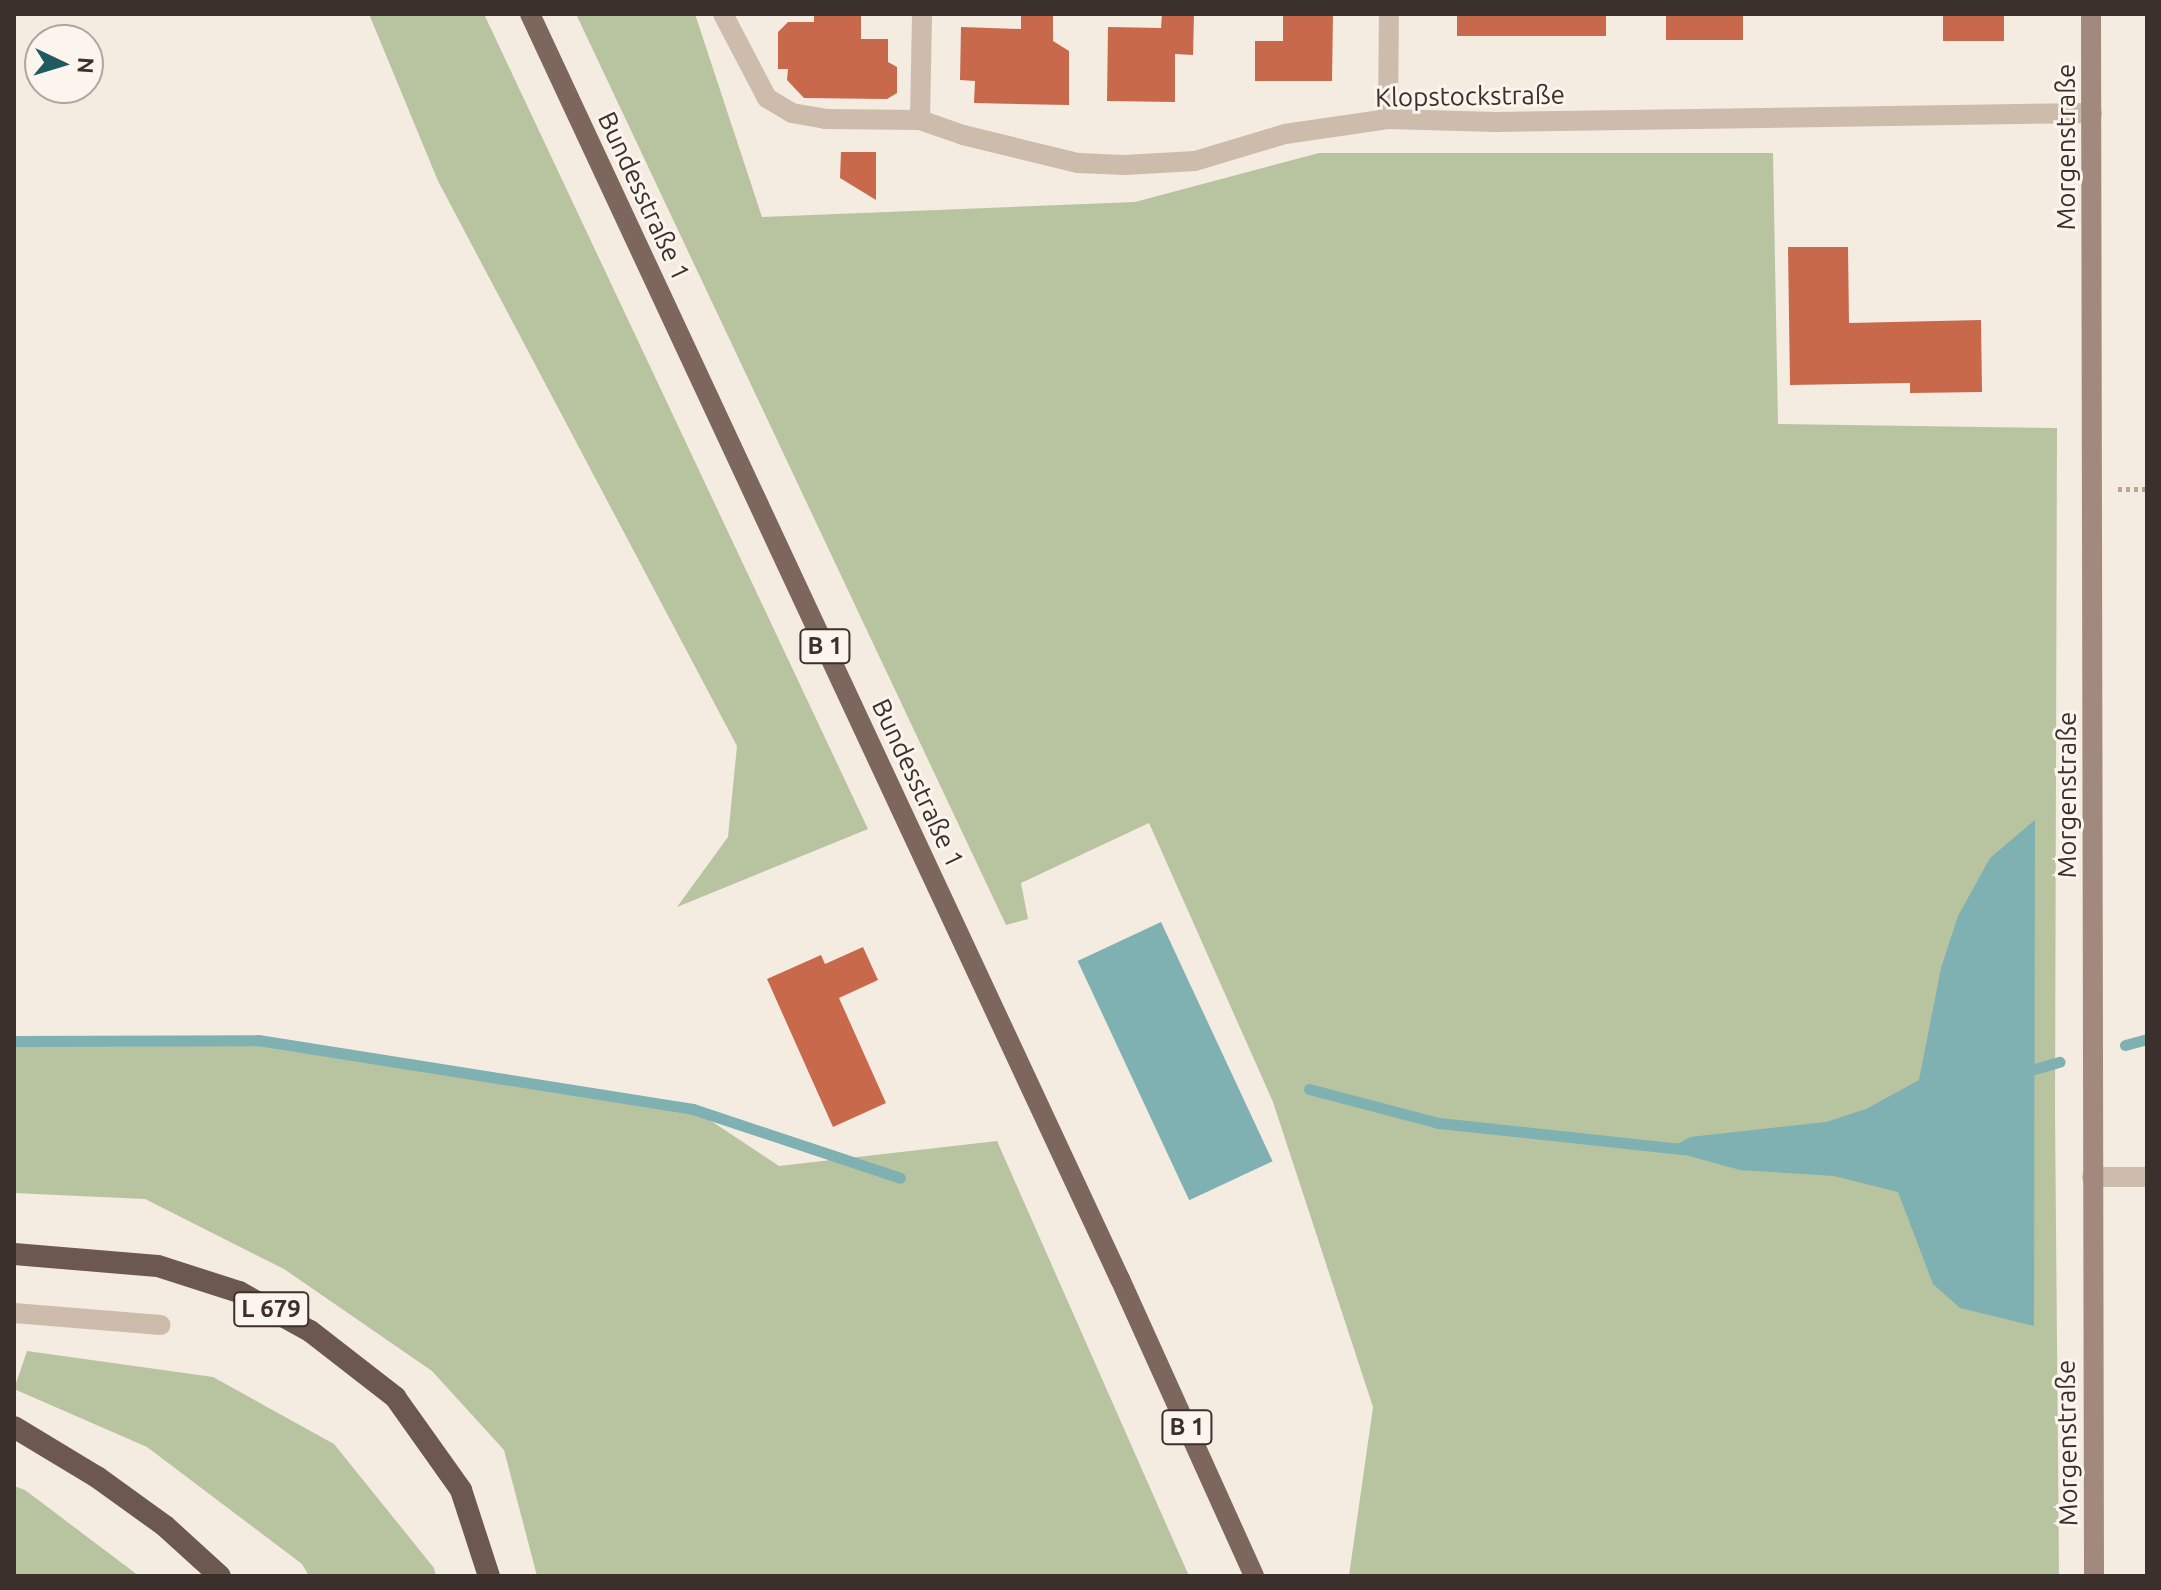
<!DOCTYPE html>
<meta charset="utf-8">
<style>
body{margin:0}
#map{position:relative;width:2161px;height:1590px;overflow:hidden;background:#f4ebe1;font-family:Ubuntu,sans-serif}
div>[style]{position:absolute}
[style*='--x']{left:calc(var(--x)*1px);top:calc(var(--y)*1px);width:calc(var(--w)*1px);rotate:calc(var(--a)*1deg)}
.green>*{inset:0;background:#b8c4a0}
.water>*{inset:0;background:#7fb0b2;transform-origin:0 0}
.stream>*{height:11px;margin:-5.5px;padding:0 5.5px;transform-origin:5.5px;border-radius:5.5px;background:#7fb0b2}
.building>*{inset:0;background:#c8694b;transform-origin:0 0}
.path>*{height:5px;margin-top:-2.5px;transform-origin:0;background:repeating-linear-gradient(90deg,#b9a596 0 4px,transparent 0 8px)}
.service>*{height:20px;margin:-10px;padding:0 10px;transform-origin:10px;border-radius:10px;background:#cdbbac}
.minor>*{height:20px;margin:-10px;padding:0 10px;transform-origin:10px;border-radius:10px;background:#cdbbac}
.secondary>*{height:20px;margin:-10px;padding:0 10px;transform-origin:10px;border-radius:10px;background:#a18a7d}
.primary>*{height:20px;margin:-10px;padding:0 10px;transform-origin:10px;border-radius:10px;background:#7d675c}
.trunk>*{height:22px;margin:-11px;padding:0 11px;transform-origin:11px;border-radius:11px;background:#6c584f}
span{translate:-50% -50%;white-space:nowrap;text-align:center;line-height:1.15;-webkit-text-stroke:6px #fbf5ee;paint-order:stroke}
.shield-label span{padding:2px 6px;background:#fbf5ee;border:2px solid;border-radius:6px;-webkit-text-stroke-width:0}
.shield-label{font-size:24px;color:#3b302b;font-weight:700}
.street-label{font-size:26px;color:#3b302b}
.frame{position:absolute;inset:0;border:16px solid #3b302b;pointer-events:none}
.north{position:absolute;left:24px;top:24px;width:80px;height:80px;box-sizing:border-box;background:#fbf5ee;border:2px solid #aea6a0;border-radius:50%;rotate:94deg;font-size:22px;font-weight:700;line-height:32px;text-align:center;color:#3b302b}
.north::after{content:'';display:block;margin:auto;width:28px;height:36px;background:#1f5a5e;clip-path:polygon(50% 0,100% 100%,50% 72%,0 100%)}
</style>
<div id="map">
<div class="green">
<div style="clip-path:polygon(369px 14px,484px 14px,868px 829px,677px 907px,728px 837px,737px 746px,438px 181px)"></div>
<div style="clip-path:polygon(576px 14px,695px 14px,762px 217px,1135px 202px,1319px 153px,1773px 153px,1778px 424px,2057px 428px,2055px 1112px,2059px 1576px,1349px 1576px,1373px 1407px,1273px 1102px,1149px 823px,1021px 883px,1028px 919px,1006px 925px)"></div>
<div style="clip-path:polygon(258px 1040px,693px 1109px,779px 1166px,997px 1141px,1189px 1576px,537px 1576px,504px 1450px,432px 1371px,284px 1269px,145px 1199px,14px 1193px,14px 1041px)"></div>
<div style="clip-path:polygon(27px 1351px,213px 1377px,334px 1444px,434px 1568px,436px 1576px,309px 1576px,302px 1564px,147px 1447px,14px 1389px)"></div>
<div style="clip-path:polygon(14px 1486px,25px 1490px,139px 1576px,14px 1576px)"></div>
</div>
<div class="water">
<div style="clip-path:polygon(2035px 820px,2034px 1326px,1960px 1308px,1933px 1284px,1898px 1192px,1834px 1176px,1740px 1170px,1667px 1150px,1690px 1137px,1826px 1122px,1866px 1109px,1919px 1080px,1941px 968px,1958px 916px,1990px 858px)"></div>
<div style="left:1161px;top:922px;width:264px;height:92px;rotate:65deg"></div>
</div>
<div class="stream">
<div style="--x:14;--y:1041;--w:244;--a:-0.2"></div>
<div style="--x:258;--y:1040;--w:440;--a:9"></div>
<div style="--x:693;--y:1109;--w:218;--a:18.4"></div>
<div style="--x:2125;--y:1045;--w:23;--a:-15"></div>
<div style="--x:2024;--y:1072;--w:37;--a:-16"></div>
<div style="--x:1309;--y:1089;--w:134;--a:14.7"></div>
<div style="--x:1439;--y:1123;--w:244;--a:6.1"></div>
</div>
<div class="building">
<div style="clip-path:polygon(814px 14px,861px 14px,861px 39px,888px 39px,888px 62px,897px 67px,897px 93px,887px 99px,804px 98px,787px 80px,788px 69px,778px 69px,778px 32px,788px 22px,814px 22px)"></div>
<div style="clip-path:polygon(1021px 14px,1053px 14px,1053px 41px,1069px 51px,1069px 105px,974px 103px,975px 81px,960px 80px,961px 27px,1021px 29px)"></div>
<div style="clip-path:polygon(1162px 14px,1194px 14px,1193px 55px,1175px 54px,1175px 102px,1107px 101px,1108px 27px,1161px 28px)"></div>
<div style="clip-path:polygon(1283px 14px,1333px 14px,1332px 81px,1255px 81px,1255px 41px,1283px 41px)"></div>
<div style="left:1457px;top:14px;width:149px;height:22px"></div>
<div style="left:1666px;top:14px;width:77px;height:26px"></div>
<div style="left:1943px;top:14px;width:61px;height:27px"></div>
<div style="clip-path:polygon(841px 152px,876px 152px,876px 200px,840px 178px)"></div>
<div style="clip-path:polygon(1788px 247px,1848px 247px,1849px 323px,1981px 320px,1982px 392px,1910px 393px,1910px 383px,1790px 385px)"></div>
<div style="clip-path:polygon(863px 947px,878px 980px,839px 998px,886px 1103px,833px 1127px,767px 979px,821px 955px,825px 964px)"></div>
</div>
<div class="path">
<div style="--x:2118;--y:489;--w:29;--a:0"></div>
</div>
<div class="service">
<div style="--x:920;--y:120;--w:106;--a:-88.9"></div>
<div style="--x:2092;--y:1177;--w:55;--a:0"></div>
<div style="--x:14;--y:1313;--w:147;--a:4.7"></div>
</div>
<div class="minor">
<div style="--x:723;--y:14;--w:95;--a:62.4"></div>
<div style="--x:767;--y:98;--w:29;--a:31"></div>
<div style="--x:792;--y:113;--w:34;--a:10"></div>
<div style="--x:825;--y:119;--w:95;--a:0.6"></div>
<div style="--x:920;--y:120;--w:46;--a:19.2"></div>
<div style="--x:963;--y:135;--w:118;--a:13.7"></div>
<div style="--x:1078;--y:163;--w:47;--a:2.4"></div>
<div style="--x:1125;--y:165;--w:70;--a:-3.3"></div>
<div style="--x:1195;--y:161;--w:94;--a:-16.7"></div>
<div style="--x:1285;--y:134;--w:104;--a:-8.3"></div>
<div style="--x:1388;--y:119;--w:108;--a:1.6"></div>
<div style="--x:1496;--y:122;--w:596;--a:-0.87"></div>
<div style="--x:1388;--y:119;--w:105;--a:-89.5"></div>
</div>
<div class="secondary">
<div style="--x:2091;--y:14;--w:1562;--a:89.89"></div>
</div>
<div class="primary">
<div style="--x:530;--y:14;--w:1396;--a:65"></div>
<div style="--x:1120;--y:1279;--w:326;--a:65.7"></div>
</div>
<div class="trunk">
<div style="--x:14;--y:1254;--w:144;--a:4.8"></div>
<div style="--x:158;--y:1266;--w:85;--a:17.8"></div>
<div style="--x:239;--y:1292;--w:81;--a:28.8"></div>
<div style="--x:310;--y:1331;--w:108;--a:37.8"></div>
<div style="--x:395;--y:1397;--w:114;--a:54.6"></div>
<div style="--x:461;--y:1490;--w:90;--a:72"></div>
<div style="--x:14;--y:1427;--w:97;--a:31.1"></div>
<div style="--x:97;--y:1477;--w:84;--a:35.8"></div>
<div style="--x:165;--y:1526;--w:74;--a:42.3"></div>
</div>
<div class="shield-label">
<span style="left:825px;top:646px">B 1</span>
<span style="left:271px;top:1309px">L 679</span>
<span style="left:1187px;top:1427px">B 1</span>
</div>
<div class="street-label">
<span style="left:1470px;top:96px;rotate:-1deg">Klopstockstraße</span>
<span style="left:2066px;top:147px;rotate:-90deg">Morgenstraße</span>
<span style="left:644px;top:196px;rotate:65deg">Bundesstraße 1</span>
<span style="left:918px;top:783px;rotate:65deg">Bundesstraße 1</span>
<span style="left:2067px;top:795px;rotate:-90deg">Morgenstraße</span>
<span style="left:2067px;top:1443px;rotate:-91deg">Morgenstraße</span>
</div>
<div class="frame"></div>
<div class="north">N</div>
</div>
